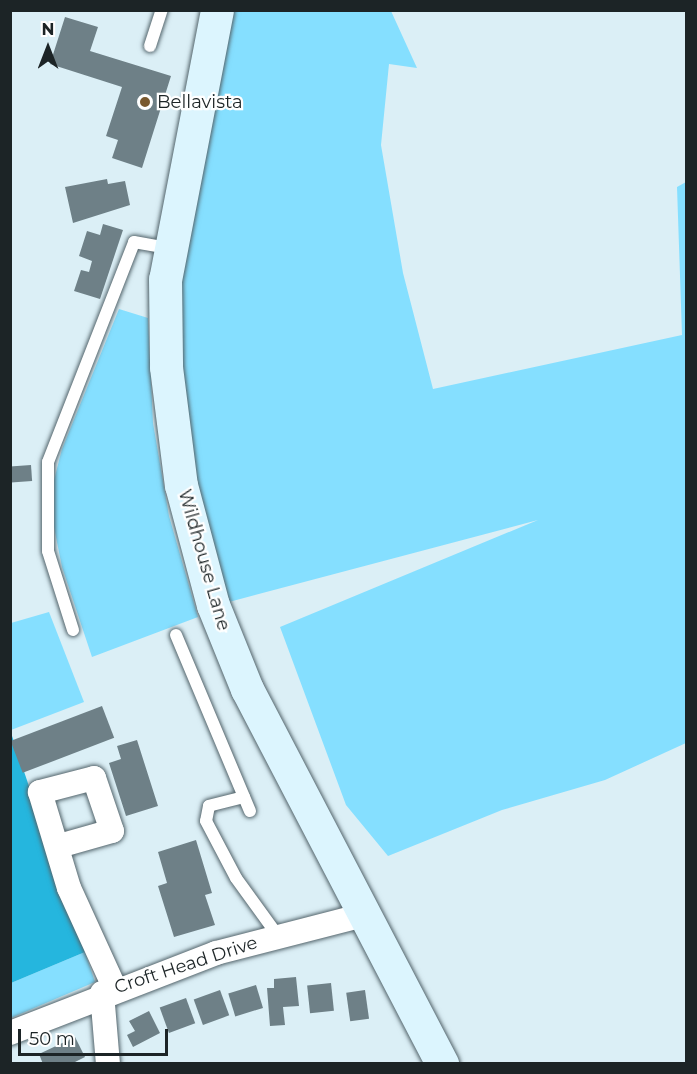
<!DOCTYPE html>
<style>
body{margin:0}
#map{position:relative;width:697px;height:1074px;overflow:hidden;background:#dbeff6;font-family:Montserrat,sans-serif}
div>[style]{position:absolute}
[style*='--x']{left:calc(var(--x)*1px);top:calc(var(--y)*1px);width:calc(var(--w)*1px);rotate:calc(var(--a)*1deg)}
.green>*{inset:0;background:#85dfff}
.forest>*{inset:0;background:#25b6de}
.building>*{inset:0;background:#6e8087;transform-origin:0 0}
.roads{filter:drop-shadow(0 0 2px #54656c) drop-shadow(0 0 2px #54656c)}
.lane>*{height:12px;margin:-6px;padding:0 6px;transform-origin:6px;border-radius:6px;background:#fff}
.street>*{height:24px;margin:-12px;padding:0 12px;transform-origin:12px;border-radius:12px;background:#fff}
.secondary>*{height:33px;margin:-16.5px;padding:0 16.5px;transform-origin:16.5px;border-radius:16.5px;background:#dcf5fe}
.dots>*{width:16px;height:16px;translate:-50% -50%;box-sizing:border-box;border:3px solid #fff;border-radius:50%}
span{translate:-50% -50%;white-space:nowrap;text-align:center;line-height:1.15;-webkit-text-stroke:4.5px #fff;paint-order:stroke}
.poi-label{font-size:18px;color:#1c2426}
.left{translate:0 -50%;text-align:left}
.street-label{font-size:18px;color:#1c2426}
.frame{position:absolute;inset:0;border:12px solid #1c2426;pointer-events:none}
.north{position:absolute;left:18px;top:18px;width:60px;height:60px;-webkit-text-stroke:4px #fff;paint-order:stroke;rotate:0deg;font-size:16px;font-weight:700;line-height:24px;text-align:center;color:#1c2426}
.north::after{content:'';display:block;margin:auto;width:21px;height:27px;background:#1c2426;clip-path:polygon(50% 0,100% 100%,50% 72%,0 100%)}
.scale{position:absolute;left:18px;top:1029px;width:150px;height:27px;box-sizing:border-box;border:3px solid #1c2426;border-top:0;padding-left:8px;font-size:18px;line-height:21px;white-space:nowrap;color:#1c2426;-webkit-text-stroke:4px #fff;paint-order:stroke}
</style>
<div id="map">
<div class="green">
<div style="clip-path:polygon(233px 11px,391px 11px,417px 68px,389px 64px,381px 145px,403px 273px,433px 389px,682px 335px,677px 187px,686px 182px,686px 743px,605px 780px,502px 810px,388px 856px,346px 805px,280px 627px,538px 520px,229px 602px,195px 486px,183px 399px,179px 307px,188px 218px)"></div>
<div style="clip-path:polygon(119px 309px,148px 318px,153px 423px,169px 516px,198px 617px,92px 657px,62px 567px,52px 517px,53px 484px,62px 449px)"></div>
<div style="clip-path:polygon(49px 612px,84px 702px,11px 730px,11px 623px)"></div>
<div style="clip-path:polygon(85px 952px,95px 982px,11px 1018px,11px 983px)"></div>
</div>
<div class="forest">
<div style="clip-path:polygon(10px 730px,85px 952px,11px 983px,10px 983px)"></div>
</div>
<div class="building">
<div style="clip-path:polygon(65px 17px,98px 27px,90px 51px,171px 76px,142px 168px,112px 158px,118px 140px,106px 136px,122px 87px,50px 64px)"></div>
<div style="clip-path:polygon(107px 179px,108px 184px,125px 181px,130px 205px,73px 223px,65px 187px)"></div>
<div style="clip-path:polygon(103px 224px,123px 230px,100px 299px,74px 291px,81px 270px,89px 272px,92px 261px,79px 256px,87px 231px,100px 235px)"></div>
<div style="left:31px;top:465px;width:16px;height:21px;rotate:86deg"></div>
<div style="left:102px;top:706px;width:34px;height:98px;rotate:69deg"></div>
<div style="clip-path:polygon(137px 740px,158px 806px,126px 816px,109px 763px,121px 759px,117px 746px)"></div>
<div style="clip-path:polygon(196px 840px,212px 893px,205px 895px,215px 925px,174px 937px,158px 886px,167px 883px,158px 852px)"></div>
<div style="clip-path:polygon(296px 977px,299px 1006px,283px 1007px,285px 1025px,270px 1026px,267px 988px,274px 988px,274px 979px)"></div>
<div style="left:331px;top:983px;width:28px;height:24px;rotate:84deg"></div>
<div style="left:256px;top:985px;width:24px;height:29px;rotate:73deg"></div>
<div style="left:220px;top:990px;width:27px;height:28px;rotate:70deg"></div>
<div style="left:365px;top:990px;width:29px;height:19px;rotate:82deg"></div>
<div style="left:186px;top:998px;width:27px;height:28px;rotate:70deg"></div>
<div style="clip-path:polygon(149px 1011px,160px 1033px,133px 1047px,127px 1035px,135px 1031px,129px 1021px)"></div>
<div style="clip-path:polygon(75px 1037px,85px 1057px,71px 1064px,43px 1064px,39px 1054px)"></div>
</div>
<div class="roads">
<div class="lane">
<div style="--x:150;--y:46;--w:38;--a:-72"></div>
<div style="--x:73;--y:630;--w:83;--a:-107.6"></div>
<div style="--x:48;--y:551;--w:89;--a:-90"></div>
<div style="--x:48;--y:462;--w:236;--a:-68.6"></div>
<div style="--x:134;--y:242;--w:35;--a:10"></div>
<div style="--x:176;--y:635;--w:191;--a:67.2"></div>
<div style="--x:244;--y:797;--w:36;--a:166"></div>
<div style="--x:209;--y:806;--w:15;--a:101"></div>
<div style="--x:206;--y:821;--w:64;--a:62.2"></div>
<div style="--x:236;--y:878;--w:72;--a:54.1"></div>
</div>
<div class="street">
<div style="--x:59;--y:846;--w:55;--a:-15.8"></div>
<div style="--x:112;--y:831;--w:56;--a:-108.8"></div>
<div style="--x:94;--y:778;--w:56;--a:165.5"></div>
<div style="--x:40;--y:792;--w:100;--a:73.2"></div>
<div style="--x:69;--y:888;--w:111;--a:65.5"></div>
<div style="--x:102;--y:993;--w:71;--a:85.2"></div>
<div style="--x:10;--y:1033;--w:221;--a:-21.2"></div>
<div style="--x:216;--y:953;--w:157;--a:-14.4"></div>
</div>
<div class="secondary">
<div style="--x:217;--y:10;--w:274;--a:100.9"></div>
<div style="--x:165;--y:279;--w:88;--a:89.3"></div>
<div style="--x:166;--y:367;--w:119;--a:82.8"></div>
<div style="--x:181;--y:485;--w:124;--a:75.1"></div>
<div style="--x:213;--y:605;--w:91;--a:68"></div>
<div style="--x:247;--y:689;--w:423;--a:62.5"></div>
</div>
</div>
<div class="dots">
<div style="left:145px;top:102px;background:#79592e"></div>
</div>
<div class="poi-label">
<span class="left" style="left:157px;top:102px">Bellavista</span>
</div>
<div class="street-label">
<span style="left:204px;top:560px;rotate:74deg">Wildhouse Lane</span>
<span style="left:186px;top:965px;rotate:-18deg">Croft Head Drive</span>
</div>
<div class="frame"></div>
<div class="north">N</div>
<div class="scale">50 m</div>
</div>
